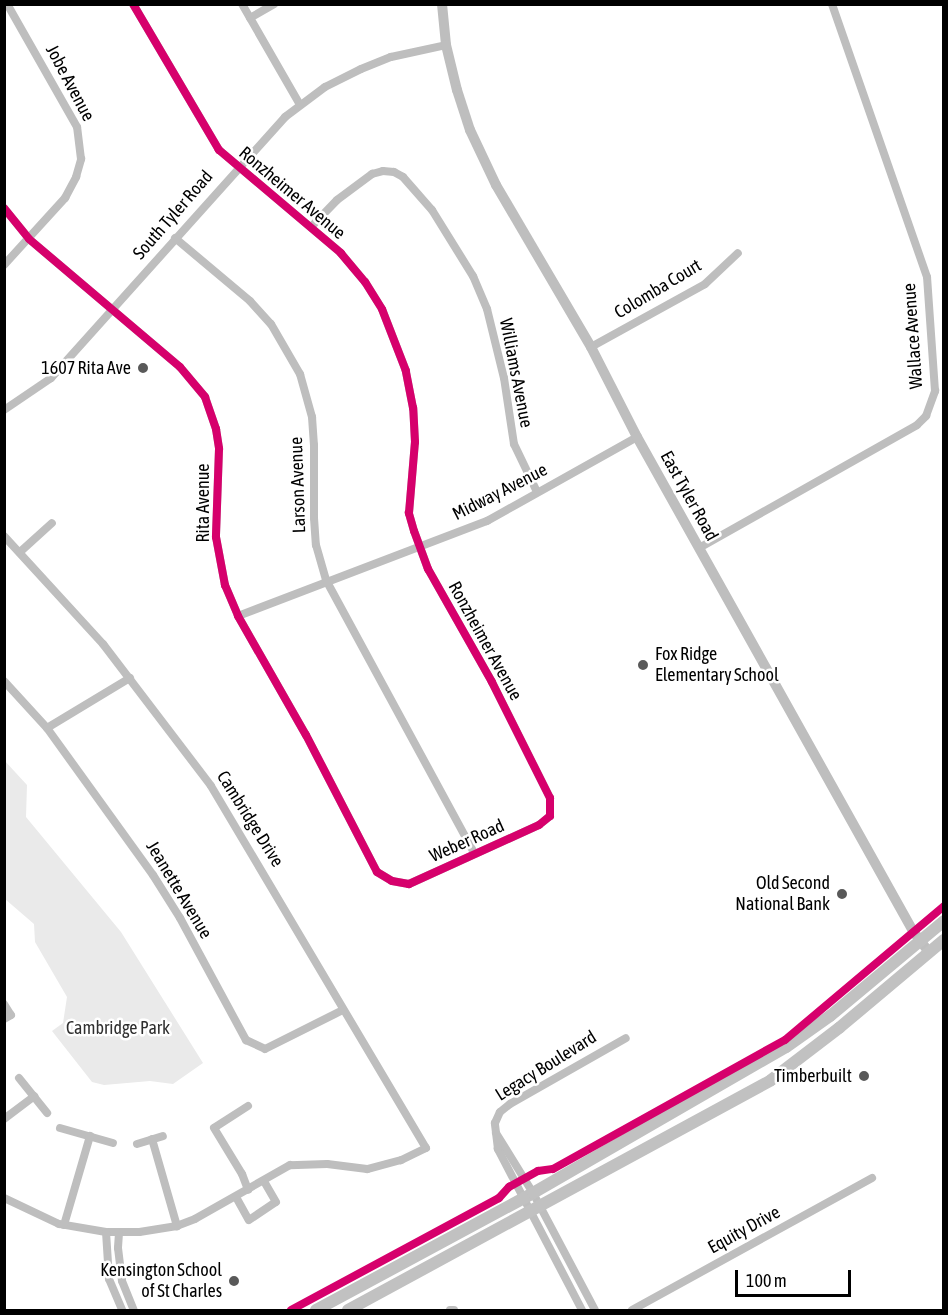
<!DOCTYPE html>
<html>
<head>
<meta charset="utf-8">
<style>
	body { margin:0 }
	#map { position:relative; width:948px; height:1315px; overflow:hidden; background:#fff; font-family:"Asap Condensed",sans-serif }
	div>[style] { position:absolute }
	.green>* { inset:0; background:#eaeaea }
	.minor>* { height:8px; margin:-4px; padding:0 4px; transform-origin:4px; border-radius:4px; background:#bebebe }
	.tertiary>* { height:10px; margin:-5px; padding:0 5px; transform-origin:5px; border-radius:5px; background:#bebebe }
	.secondary>* { height:12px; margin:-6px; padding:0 6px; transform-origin:6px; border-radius:6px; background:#c1c1c1 }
	.cycleway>* { height:8px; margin:-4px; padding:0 4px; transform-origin:4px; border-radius:4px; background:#d6006c }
	.dots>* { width:16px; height:16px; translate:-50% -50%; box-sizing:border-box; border:3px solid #fff; border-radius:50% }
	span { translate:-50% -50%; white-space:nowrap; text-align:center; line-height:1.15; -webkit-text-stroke:5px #fff; paint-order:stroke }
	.street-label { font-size:18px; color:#000 }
	.poi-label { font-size:18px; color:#000 }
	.right { translate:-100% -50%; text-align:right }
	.left { translate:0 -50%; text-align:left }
	.park-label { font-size:18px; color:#2f2f2f }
	.frame { position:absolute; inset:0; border:6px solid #000; pointer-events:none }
	.scale { position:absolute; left:735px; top:1270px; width:116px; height:27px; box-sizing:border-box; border:3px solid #000; border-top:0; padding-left:8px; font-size:18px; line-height:21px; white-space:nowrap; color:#000; -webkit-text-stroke:4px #fff; paint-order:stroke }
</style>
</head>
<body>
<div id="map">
	<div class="green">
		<i style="clip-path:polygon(4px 760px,27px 785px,26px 817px,121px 932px,203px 1063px,173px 1084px,150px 1081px,104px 1085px,92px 1082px,52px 1031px,63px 1023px,67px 997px,35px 942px,34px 924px,5px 899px)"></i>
	</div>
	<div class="minor">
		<i style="left:242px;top:4px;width:116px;rotate:60.1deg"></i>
		<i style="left:250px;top:18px;width:28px;rotate:-30deg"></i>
		<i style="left:4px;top:208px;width:40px;rotate:51deg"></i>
		<i style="left:29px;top:239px;width:198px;rotate:40.3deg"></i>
		<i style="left:180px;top:367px;width:39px;rotate:50deg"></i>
		<i style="left:205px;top:397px;width:34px;rotate:71deg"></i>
		<i style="left:216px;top:429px;width:20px;rotate:81deg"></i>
		<i style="left:219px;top:449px;width:88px;rotate:92deg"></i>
		<i style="left:216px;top:537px;width:49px;rotate:79.4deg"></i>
		<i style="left:225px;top:585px;width:34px;rotate:67deg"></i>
		<i style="left:238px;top:616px;width:137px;rotate:60.3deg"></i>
		<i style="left:306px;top:735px;width:154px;rotate:62.6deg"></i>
		<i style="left:377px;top:872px;width:17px;rotate:31deg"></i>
		<i style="left:392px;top:881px;width:17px;rotate:10deg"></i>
		<i style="left:409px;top:884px;width:143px;rotate:-24.4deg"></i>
		<i style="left:539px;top:825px;width:14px;rotate:-39deg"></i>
		<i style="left:550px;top:816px;width:18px;rotate:-90deg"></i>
		<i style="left:550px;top:798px;width:130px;rotate:-116.6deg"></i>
		<i style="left:492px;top:682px;width:130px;rotate:-119.5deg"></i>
		<i style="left:428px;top:569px;width:40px;rotate:-110.2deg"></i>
		<i style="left:414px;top:531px;width:19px;rotate:-106deg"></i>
		<i style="left:409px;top:513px;width:71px;rotate:-85.2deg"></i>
		<i style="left:415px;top:442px;width:34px;rotate:-93deg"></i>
		<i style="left:413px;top:408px;width:38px;rotate:-101deg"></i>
		<i style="left:406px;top:371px;width:66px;rotate:-111.2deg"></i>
		<i style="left:382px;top:309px;width:32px;rotate:-122deg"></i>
		<i style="left:365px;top:282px;width:38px;rotate:-130deg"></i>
		<i style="left:341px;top:253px;width:160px;rotate:-139.8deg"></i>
		<i style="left:219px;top:150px;width:169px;rotate:-120.5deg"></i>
		<i style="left:311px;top:227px;width:37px;rotate:-46deg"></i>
		<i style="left:337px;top:200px;width:44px;rotate:-36.6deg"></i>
		<i style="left:372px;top:174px;width:11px;rotate:-15deg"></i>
		<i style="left:383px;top:171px;width:11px;rotate:5deg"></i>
		<i style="left:394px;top:172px;width:10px;rotate:29deg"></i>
		<i style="left:403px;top:177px;width:44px;rotate:48.7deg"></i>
		<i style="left:432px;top:210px;width:78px;rotate:58.2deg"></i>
		<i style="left:473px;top:276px;width:36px;rotate:67deg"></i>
		<i style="left:487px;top:309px;width:71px;rotate:76.2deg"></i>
		<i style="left:504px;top:378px;width:67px;rotate:81.4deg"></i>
		<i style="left:514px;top:444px;width:53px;rotate:64.4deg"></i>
		<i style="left:175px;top:238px;width:98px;rotate:40deg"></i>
		<i style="left:250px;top:301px;width:31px;rotate:48deg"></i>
		<i style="left:271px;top:324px;width:58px;rotate:59.9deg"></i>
		<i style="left:300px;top:374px;width:45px;rotate:74.4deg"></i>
		<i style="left:312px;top:417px;width:28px;rotate:86deg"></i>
		<i style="left:314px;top:445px;width:73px;rotate:90deg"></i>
		<i style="left:314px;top:518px;width:27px;rotate:86deg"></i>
		<i style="left:316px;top:545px;width:36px;rotate:74deg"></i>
		<i style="left:326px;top:580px;width:311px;rotate:61.5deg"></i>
		<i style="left:4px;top:265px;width:91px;rotate:-47.7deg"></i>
		<i style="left:65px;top:198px;width:24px;rotate:-62deg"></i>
		<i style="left:76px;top:177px;width:19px;rotate:-74deg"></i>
		<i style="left:81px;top:159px;width:32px;rotate:-97deg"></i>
		<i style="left:77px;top:127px;width:142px;rotate:-119.6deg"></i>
		<i style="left:591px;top:347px;width:130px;rotate:-28.9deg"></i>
		<i style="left:705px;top:284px;width:45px;rotate:-43.2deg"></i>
		<i style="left:4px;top:410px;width:57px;rotate:-34.2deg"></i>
		<i style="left:51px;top:378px;width:351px;rotate:-48.1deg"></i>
		<i style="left:285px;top:117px;width:50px;rotate:-36.9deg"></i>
		<i style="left:325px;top:87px;width:40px;rotate:-26.6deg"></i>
		<i style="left:361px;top:69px;width:32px;rotate:-22deg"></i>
		<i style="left:391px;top:57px;width:56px;rotate:-12.3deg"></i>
		<i style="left:4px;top:536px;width:147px;rotate:47.5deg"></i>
		<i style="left:103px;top:644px;width:178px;rotate:52.7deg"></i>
		<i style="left:211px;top:786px;width:421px;rotate:59.3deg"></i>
		<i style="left:426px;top:1148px;width:28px;rotate:154deg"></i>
		<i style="left:401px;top:1160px;width:35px;rotate:165deg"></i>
		<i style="left:367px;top:1169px;width:40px;rotate:-172.9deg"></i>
		<i style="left:327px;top:1164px;width:37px;rotate:178deg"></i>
		<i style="left:290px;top:1165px;width:109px;rotate:150.4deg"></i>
		<i style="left:195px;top:1219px;width:19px;rotate:159deg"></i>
		<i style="left:177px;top:1226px;width:38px;rotate:171deg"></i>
		<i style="left:139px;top:1232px;width:33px;rotate:180deg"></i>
		<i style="left:106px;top:1232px;width:48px;rotate:-170.3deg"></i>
		<i style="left:59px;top:1224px;width:61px;rotate:-154.7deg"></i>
		<i style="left:699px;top:548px;width:250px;rotate:-29.4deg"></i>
		<i style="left:917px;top:425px;width:13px;rotate:-45deg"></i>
		<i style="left:926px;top:416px;width:27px;rotate:-70deg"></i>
		<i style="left:935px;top:391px;width:114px;rotate:-94deg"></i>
		<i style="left:927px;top:277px;width:289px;rotate:-109.2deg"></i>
		<i style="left:20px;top:552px;width:43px;rotate:-42.2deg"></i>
		<i style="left:238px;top:616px;width:267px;rotate:-20.9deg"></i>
		<i style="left:487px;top:521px;width:172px;rotate:-29.2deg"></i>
		<i style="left:4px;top:681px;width:64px;rotate:47.5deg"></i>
		<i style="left:47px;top:728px;width:181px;rotate:54.2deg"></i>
		<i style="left:153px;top:875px;width:51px;rotate:57.9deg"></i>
		<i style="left:180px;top:918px;width:139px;rotate:61.6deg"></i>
		<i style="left:246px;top:1040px;width:21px;rotate:25deg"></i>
		<i style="left:265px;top:1049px;width:87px;rotate:-26.6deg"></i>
		<i style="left:47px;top:728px;width:97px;rotate:-31.1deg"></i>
		<i style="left:4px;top:1004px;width:13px;rotate:58deg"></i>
		<i style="left:11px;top:1015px;width:8px;rotate:150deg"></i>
		<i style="left:19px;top:1078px;width:45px;rotate:51.3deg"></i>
		<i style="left:248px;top:1106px;width:40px;rotate:147.1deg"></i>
		<i style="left:214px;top:1128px;width:54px;rotate:58.7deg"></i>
		<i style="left:242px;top:1174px;width:17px;rotate:69deg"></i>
		<i style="left:4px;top:1119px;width:38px;rotate:-37deg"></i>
		<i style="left:60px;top:1128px;width:55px;rotate:15.8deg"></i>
		<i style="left:496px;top:1133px;width:70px;rotate:58.3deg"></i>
		<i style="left:533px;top:1193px;width:132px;rotate:62.1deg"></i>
		<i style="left:152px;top:1139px;width:91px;rotate:74deg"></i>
		<i style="left:137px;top:1144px;width:27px;rotate:-17deg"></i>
		<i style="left:236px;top:1197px;width:26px;rotate:61deg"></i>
		<i style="left:249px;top:1220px;width:32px;rotate:-34deg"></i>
		<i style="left:276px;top:1202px;width:24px;rotate:-120deg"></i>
		<i style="left:64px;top:1225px;width:93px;rotate:-73.7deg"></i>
		<i style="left:106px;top:1232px;width:47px;rotate:86.3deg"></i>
		<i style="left:109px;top:1279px;width:34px;rotate:67deg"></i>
		<i style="left:119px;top:1233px;width:15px;rotate:94deg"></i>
		<i style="left:118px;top:1248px;width:33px;rotate:83deg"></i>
		<i style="left:122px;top:1281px;width:31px;rotate:68deg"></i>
		<i style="left:450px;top:1310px;width:4px"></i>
		<i style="left:582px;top:1310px;width:182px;rotate:-117.6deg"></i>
		<i style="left:498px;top:1149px;width:26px;rotate:-97deg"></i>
		<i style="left:495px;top:1123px;width:12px;rotate:-66deg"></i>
		<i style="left:500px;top:1112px;width:13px;rotate:-39deg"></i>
		<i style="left:510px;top:1104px;width:133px;rotate:-29.6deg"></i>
		<i style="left:632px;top:1310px;width:274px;rotate:-28.8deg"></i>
	</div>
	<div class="tertiary">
		<i style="left:442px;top:4px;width:41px;rotate:84.4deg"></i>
		<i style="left:446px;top:45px;width:46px;rotate:76.3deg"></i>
		<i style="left:457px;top:90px;width:42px;rotate:72deg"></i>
		<i style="left:470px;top:130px;width:61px;rotate:64.7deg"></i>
		<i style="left:496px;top:185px;width:188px;rotate:59.6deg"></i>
		<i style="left:591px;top:347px;width:101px;rotate:62.9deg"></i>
		<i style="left:637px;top:437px;width:566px;rotate:60.81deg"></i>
		<i style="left:913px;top:931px;width:26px;rotate:53deg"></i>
	</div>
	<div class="secondary">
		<i style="left:316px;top:1310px;width:247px;rotate:-28.3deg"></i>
		<i style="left:533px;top:1193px;width:292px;rotate:-30deg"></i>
		<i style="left:786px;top:1047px;width:54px;rotate:-35.2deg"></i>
		<i style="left:830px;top:1016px;width:148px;rotate:-39.8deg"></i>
		<i style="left:348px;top:1310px;width:481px;rotate:-28.5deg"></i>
		<i style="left:771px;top:1080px;width:86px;rotate:-37.4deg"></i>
		<i style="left:839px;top:1028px;width:137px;rotate:-40deg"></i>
	</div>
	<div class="cycleway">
		<i style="left:4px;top:208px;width:40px;rotate:51deg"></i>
		<i style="left:29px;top:239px;width:198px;rotate:40.3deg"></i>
		<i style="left:180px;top:367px;width:39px;rotate:50deg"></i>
		<i style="left:205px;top:397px;width:34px;rotate:71deg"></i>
		<i style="left:216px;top:429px;width:20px;rotate:81deg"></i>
		<i style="left:219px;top:449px;width:88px;rotate:92deg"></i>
		<i style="left:216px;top:537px;width:49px;rotate:79.4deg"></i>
		<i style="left:225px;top:585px;width:34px;rotate:67deg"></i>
		<i style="left:238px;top:616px;width:137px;rotate:60.3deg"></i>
		<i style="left:306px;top:735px;width:154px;rotate:62.6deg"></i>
		<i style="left:377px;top:872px;width:17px;rotate:31deg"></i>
		<i style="left:392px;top:881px;width:17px;rotate:10deg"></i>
		<i style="left:409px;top:884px;width:143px;rotate:-24.4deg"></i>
		<i style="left:539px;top:825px;width:14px;rotate:-39deg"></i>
		<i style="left:550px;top:816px;width:18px;rotate:-90deg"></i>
		<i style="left:550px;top:798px;width:130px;rotate:-116.6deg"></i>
		<i style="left:492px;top:682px;width:130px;rotate:-119.5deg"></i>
		<i style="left:428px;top:569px;width:40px;rotate:-110.2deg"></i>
		<i style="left:414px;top:531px;width:19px;rotate:-106deg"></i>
		<i style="left:409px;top:513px;width:71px;rotate:-85.2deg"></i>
		<i style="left:415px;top:442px;width:34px;rotate:-93deg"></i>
		<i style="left:413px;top:408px;width:38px;rotate:-101deg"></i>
		<i style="left:406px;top:371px;width:66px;rotate:-111.2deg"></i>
		<i style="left:382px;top:309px;width:32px;rotate:-122deg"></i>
		<i style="left:365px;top:282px;width:38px;rotate:-130deg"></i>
		<i style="left:341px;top:253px;width:160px;rotate:-139.8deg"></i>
		<i style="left:219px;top:150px;width:169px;rotate:-120.5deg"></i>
		<i style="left:291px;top:1310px;width:236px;rotate:-28.3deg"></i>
		<i style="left:499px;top:1198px;width:15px;rotate:-48deg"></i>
		<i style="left:509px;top:1187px;width:33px;rotate:-29deg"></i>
		<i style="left:538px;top:1171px;width:15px;rotate:-8deg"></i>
		<i style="left:553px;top:1169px;width:265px;rotate:-29.1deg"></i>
		<i style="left:785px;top:1040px;width:208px;rotate:-40.1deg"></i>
	</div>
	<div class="dots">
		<i style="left:143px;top:368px;background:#595959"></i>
		<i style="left:643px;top:665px;background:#595959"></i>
		<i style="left:842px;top:894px;background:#595959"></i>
		<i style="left:864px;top:1076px;background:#595959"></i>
		<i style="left:234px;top:1281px;background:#595959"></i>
	</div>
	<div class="street-label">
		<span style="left:70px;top:83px;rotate:62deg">Jobe Avenue</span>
		<span style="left:292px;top:193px;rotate:40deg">Ronzheimer Avenue</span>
		<span style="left:173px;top:215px;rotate:-49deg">South Tyler Road</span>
		<span style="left:658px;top:289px;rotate:-31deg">Colomba Court</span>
		<span style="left:913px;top:336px;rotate:-94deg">Wallace Avenue</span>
		<span style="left:516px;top:373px;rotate:79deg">Williams Avenue</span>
		<span style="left:298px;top:485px;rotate:-92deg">Larson Avenue</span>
		<span style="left:500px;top:492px;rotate:-27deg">Midway Avenue</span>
		<span style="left:689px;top:496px;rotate:61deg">East Tyler Road</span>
		<span style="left:203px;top:503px;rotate:-90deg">Rita Avenue</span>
		<span style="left:485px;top:641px;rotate:61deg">Ronzheimer Avenue</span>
		<span style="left:250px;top:819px;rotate:58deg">Cambridge Drive</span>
		<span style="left:467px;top:841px;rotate:-24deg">Weber Road</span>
		<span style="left:179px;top:890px;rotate:59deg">Jeanette Avenue</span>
		<span style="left:546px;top:1066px;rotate:-32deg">Legacy Boulevard</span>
		<span style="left:744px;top:1230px;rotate:-29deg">Equity Drive</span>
	</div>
	<div class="poi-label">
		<span class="right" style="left:131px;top:368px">1607 Rita Ave</span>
		<span class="left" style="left:655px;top:665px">Fox Ridge<br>Elementary School</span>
		<span class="right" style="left:830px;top:894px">Old Second<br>National Bank</span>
		<span class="right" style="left:852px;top:1076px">Timberbuilt</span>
		<span class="right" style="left:222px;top:1281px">Kensington School<br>of St Charles</span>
	</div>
	<div class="park-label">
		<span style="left:118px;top:1028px">Cambridge Park</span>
	</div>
	<div class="frame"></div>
	<div class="scale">100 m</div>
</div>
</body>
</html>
